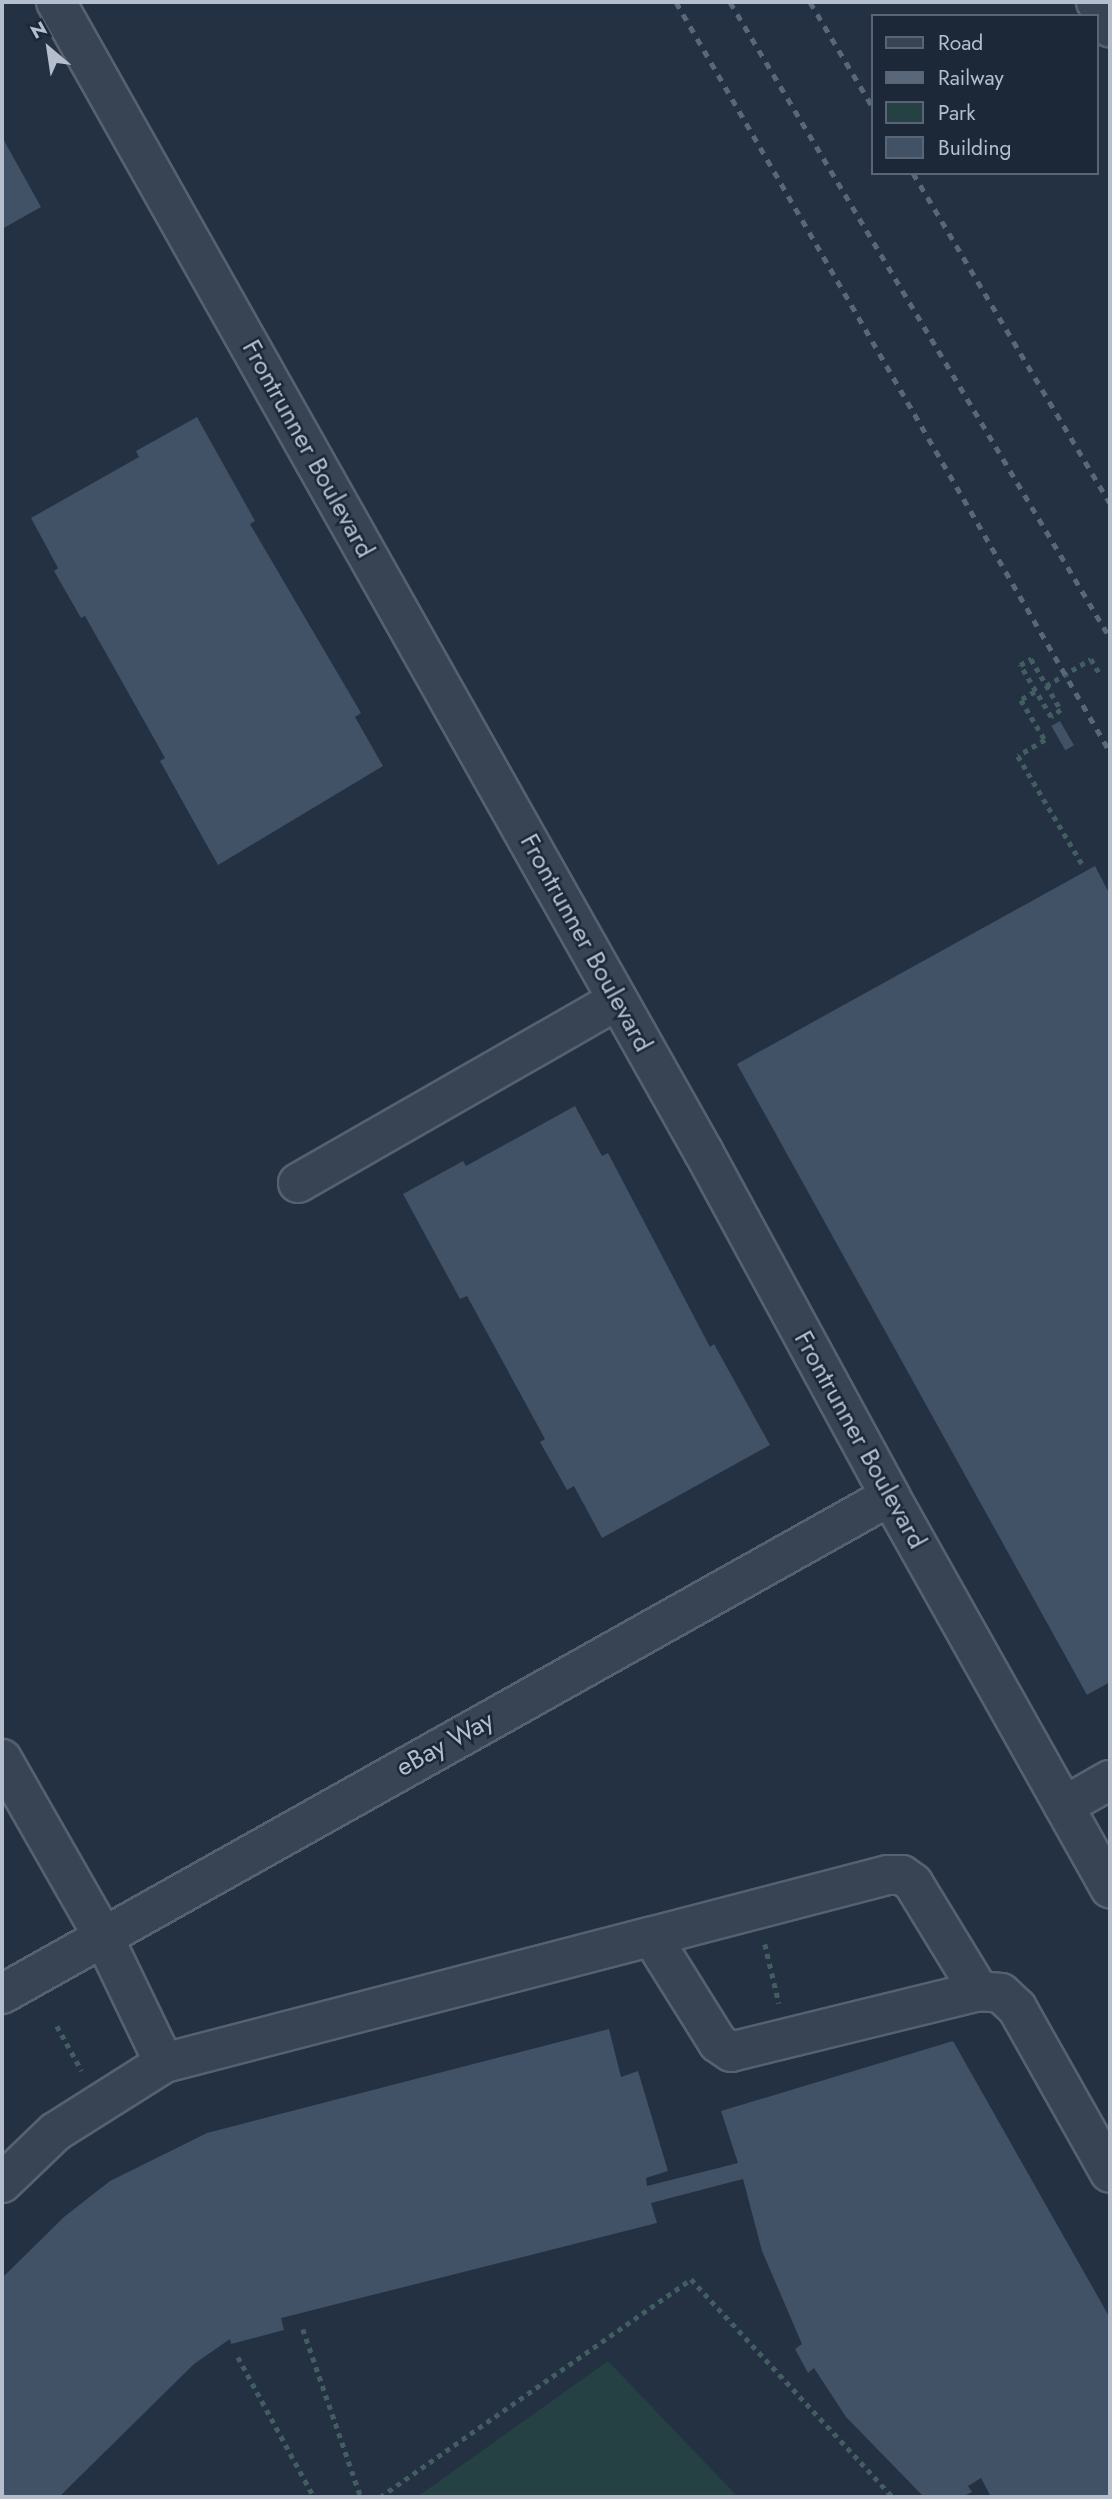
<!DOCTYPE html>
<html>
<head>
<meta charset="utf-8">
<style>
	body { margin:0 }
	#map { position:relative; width:1112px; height:2499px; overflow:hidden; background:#233143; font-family:Jost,sans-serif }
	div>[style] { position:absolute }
	.green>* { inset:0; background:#254144 }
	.building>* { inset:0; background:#415166; transform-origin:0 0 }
	.path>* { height:4.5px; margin-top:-2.25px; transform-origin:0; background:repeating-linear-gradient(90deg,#435e61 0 5px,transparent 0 10px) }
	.roads { filter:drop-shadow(2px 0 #566170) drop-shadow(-2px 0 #566170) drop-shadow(0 2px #566170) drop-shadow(0 -2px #566170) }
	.minor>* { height:38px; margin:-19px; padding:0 19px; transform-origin:19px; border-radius:19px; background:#384353 }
	.rail>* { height:5px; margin-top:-2.5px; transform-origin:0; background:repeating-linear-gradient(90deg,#59677a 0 7px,transparent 0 14px) }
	span { translate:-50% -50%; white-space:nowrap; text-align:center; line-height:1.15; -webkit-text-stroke:5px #1c2838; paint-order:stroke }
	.street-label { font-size:26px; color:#b5becd }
	.frame { position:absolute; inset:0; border:4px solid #b5becd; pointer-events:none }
	.legend { position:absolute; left:871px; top:14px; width:228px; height:161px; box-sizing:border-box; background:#1c2838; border:2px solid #596474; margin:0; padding:9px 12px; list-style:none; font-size:21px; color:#b5becd }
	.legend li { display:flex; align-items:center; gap:14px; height:35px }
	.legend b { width:35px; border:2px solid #596474 }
	.north { position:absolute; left:14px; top:14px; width:70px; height:70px; -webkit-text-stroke:5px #1c2838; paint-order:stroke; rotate:331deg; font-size:19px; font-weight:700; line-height:28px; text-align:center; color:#b5becd }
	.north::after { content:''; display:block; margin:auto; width:24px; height:32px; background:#b5becd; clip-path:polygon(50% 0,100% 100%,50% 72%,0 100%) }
</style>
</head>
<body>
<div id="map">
	<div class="green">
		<i style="clip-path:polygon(608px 2361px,738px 2497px,417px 2497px)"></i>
	</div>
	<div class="building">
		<i style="clip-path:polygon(2px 137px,41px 207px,2px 229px)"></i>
		<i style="clip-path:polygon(197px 417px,255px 521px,250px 524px,361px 713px,355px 717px,383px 766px,218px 865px,160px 761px,165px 758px,85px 616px,81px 618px,54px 571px,58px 568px,31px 518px,139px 457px,136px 451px)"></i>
		<i style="left:1060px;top:721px;width:28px;height:10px;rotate:60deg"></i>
		<i style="clip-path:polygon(1095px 866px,1110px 895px,1110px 1682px,1087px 1695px,737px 1064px)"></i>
		<i style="clip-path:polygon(575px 1106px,602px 1156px,608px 1153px,710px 1347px,714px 1344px,770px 1445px,602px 1538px,574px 1486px,567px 1490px,540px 1442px,545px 1439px,467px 1296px,460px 1299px,403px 1194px,463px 1161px,466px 1166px)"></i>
		<i style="clip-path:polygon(609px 2029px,621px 2077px,638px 2071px,668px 2171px,646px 2178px,647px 2186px,738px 2163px,721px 2111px,953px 2041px,1110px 2318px,1110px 2497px,991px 2497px,981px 2478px,968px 2486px,972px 2492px,962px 2497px,924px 2497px,846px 2417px,814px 2368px,808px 2373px,795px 2349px,802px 2344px,762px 2251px,743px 2179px,651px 2203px,657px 2223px,309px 2311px,281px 2318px,284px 2330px,231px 2344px,230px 2339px,194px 2364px,59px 2497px,2px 2497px,2px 2278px,64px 2217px,110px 2181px,207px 2133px)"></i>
	</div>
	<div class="path">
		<i style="left:1031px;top:659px;width:59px;rotate:59.5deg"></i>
		<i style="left:1061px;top:710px;width:12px;rotate:145deg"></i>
		<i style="left:1051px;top:717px;width:61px;rotate:-120.8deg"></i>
		<i style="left:1020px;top:665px;width:13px;rotate:-29deg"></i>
		<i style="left:1046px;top:686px;width:52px;rotate:-31deg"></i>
		<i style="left:1091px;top:659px;width:17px;rotate:59deg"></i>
		<i style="left:1035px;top:692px;width:16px;rotate:150deg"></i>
		<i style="left:1021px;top:700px;width:47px;rotate:59deg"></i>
		<i style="left:1045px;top:740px;width:31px;rotate:149deg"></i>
		<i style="left:1018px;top:756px;width:126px;rotate:59.3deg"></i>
		<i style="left:765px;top:1944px;width:61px;rotate:76.7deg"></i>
		<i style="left:57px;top:2026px;width:51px;rotate:60.9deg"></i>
		<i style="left:303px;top:2329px;width:178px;rotate:71deg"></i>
		<i style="left:238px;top:2357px;width:159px;rotate:61.5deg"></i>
		<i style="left:380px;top:2497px;width:380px;rotate:-35deg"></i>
		<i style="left:691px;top:2279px;width:297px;rotate:47.2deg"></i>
	</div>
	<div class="roads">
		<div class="minor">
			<i style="left:56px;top:2px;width:1321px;rotate:60.62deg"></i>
			<i style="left:704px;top:1153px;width:390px;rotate:61.5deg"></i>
			<i style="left:890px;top:1496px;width:450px;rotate:60.7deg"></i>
			<i style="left:1096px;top:2px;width:29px;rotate:61deg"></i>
			<i style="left:298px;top:1183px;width:368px;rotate:-29.8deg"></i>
			<i style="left:2px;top:1759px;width:204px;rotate:60.3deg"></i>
			<i style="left:103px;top:1936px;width:141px;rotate:64.3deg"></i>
			<i style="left:1064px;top:1806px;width:53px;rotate:-29.5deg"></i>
			<i style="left:979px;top:1991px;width:22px;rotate:5deg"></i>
			<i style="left:1001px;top:1993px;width:22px;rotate:43deg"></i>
			<i style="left:1017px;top:2008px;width:189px;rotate:60.6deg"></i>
			<i style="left:2px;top:1994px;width:1018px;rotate:-29.28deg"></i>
			<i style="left:2px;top:2183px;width:74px;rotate:-43.9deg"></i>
			<i style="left:55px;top:2132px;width:129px;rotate:-32.3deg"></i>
			<i style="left:164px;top:2063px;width:748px;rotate:-14.56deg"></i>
			<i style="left:888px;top:1875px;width:14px"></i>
			<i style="left:902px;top:1875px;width:14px;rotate:36deg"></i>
			<i style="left:913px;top:1883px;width:127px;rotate:58.6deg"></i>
			<i style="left:979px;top:1991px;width:255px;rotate:166.2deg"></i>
			<i style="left:731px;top:2052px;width:16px;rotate:-145deg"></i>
			<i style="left:718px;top:2043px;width:123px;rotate:-122deg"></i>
		</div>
	</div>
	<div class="rail">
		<i style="left:676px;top:2px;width:867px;rotate:59.94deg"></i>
		<i style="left:730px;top:2px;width:741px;rotate:59.14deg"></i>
		<i style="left:810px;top:2px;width:121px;rotate:59.2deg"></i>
		<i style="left:913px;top:173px;width:384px;rotate:59.2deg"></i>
	</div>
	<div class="street-label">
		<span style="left:308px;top:449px;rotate:61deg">Frontrunner Boulevard</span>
		<span style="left:586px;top:943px;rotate:61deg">Frontrunner Boulevard</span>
		<span style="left:860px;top:1440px;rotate:61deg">Frontrunner Boulevard</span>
		<span style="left:445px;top:1744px;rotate:-29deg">eBay Way</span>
	</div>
	<div class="frame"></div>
	<ul class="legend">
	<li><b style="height:9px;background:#384353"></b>Road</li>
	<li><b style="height:9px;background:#59677a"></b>Railway</li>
	<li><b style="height:19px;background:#254144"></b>Park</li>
	<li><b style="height:19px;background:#415166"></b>Building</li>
	</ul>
	<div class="north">N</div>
</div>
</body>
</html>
